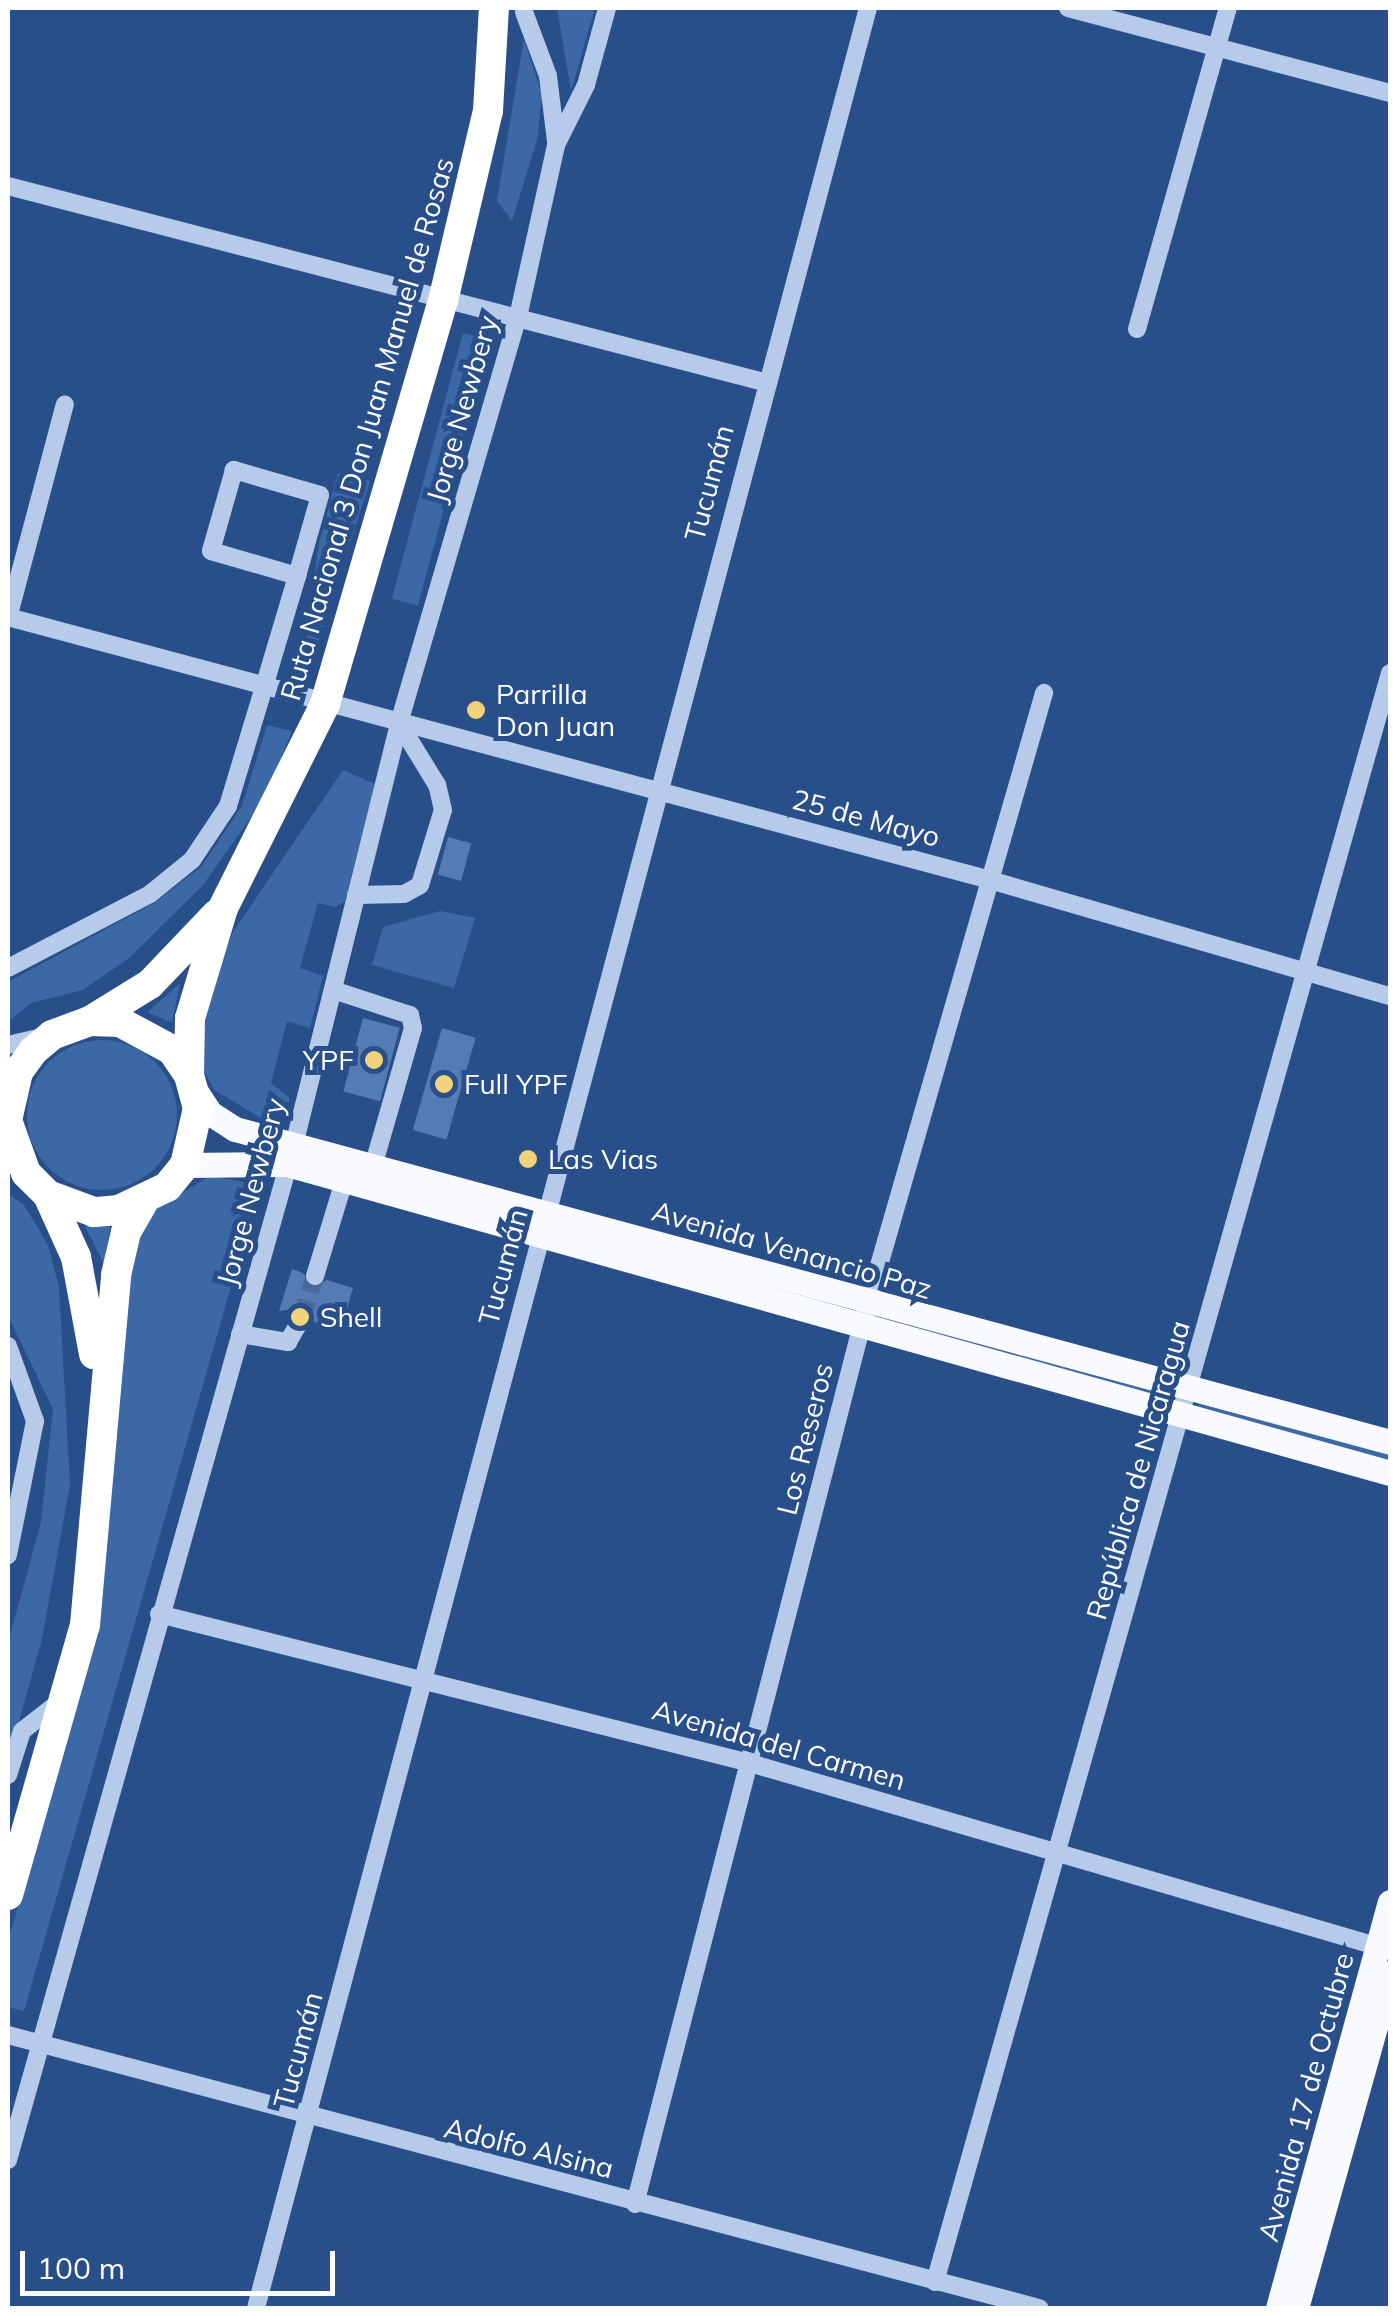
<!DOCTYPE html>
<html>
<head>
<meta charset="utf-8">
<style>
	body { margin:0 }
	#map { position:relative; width:1398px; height:2316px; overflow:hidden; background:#284f89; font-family:Mulish,sans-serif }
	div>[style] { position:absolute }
	.green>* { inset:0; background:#3c69a5; transform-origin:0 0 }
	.round { border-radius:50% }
	.building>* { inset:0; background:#547bb2; transform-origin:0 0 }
	.minor-tunnel>* { height:18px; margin-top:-9px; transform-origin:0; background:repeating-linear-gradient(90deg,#48699b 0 18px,transparent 0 27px) }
	.minor>* { height:18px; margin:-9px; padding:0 9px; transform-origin:9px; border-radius:9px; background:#b5cbe9 }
	.major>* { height:25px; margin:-12.5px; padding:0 12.5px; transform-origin:12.5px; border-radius:12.5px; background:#f8fafe }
	.highway>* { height:30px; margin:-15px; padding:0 15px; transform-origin:15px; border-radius:15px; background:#fff }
	.dots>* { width:28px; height:28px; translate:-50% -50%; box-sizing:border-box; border:5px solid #284f89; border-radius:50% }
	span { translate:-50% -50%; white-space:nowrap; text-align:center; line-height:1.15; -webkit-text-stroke:10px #284f89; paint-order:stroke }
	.street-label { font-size:28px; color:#fff }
	.poi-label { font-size:28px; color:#fff }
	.left { translate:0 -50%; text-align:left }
	.right { translate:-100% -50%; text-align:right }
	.frame { position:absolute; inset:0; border:10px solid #fff; pointer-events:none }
	.scale { position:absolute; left:20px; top:2251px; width:315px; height:45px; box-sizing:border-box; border:5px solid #fff; border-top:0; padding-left:12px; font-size:30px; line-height:35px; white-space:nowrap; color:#fff; -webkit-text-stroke:8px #284f89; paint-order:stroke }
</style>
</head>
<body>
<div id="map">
	<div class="green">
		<i style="clip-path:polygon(557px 8px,595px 8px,571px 91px)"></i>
		<i style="clip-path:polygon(524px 39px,542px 95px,537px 140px,512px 221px,497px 201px)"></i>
		<i style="left:463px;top:333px;width:27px;height:275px;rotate:15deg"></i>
		<i style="clip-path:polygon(338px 473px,370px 481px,311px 665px,306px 643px,319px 543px)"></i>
		<i style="clip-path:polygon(267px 725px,292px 731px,264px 799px,203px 885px,129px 958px,83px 990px,31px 1003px,8px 1022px,8px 982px,154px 903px,201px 867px,242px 806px)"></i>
		<i style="clip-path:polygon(343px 770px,375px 784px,345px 901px,335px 907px,318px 903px,300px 968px,323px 976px,310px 1028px,287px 1021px,271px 1083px,290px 1098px,286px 1113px,261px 1118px,214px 1090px,202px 1067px,207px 995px,233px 932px)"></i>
		<i style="clip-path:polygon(440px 911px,475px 918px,454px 988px,372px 965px,383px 927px)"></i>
		<i style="clip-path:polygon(180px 983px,172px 1023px,148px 1012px)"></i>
		<i class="round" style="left:27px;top:1040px;width:150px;height:150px"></i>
		<i style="clip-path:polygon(210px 1176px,260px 1185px,24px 2011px,8px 2007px,8px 1941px,90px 1655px,123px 1315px,140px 1228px,160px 1206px)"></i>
		<i style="clip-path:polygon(8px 1194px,24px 1205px,48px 1245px,59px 1287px,70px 1485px,42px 1639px,8px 1761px,8px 1643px,41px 1522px,53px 1409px,8px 1316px)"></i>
		<i style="clip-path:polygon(111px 1224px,104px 1264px,85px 1226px)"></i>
		<i style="left:903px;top:1319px;width:270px;height:11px;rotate:15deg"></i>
		<i style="left:1200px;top:1401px;width:197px;height:11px;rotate:15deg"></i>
	</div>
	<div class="building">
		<i style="left:448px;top:837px;width:24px;height:39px;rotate:15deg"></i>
		<i style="left:363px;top:1018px;width:38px;height:76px;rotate:15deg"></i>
		<i style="left:442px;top:1028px;width:35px;height:106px;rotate:16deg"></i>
		<i style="clip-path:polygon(292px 1269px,303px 1273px,312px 1288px,327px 1280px,353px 1288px,341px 1330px,314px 1322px,307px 1307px,279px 1311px)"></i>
	</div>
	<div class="minor-tunnel">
		<i style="left:302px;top:1318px;width:44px;rotate:-72.8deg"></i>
	</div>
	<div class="minor">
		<i style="left:1068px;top:8px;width:333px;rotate:14.8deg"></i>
		<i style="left:524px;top:12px;width:68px;rotate:69.4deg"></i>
		<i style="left:548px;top:76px;width:65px;rotate:83deg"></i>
		<i style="left:8px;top:186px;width:781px;rotate:14.53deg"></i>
		<i style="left:1137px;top:329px;width:334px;rotate:-74.2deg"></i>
		<i style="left:8px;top:617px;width:1017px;rotate:14.99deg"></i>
		<i style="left:990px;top:880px;width:416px;rotate:16.2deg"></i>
		<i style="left:8px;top:618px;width:221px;rotate:-75.1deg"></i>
		<i style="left:356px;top:895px;width:48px;rotate:-1.2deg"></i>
		<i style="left:404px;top:894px;width:18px;rotate:-29deg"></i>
		<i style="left:420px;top:885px;width:78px;rotate:-73deg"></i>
		<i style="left:443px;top:810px;width:26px;rotate:-103deg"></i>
		<i style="left:437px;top:785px;width:73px;rotate:-121.5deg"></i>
		<i style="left:8px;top:968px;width:160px;rotate:-27.5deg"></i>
		<i style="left:150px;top:894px;width:54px;rotate:-39deg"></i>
		<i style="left:192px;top:860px;width:65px;rotate:-56.3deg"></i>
		<i style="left:228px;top:806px;width:124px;rotate:-73.2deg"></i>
		<i style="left:264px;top:687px;width:116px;rotate:-73.4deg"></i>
		<i style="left:297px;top:576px;width:84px;rotate:-74.1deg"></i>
		<i style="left:320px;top:495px;width:90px;rotate:-163.8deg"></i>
		<i style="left:234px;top:470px;width:84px;rotate:105.9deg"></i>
		<i style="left:211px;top:551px;width:90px;rotate:16.2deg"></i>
		<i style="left:333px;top:990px;width:81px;rotate:18deg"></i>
		<i style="left:410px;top:1015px;width:13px;rotate:77deg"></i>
		<i style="left:413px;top:1028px;width:141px;rotate:106.1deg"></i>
		<i style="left:8px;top:1045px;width:35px;rotate:-13deg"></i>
		<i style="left:315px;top:1276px;width:99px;rotate:-73deg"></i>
		<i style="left:240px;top:1334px;width:49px;rotate:9.5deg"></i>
		<i style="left:288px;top:1342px;width:28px;rotate:-60deg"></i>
		<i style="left:8px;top:1346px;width:80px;rotate:70.2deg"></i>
		<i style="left:35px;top:1421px;width:137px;rotate:101.4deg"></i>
		<i style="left:159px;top:1614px;width:609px;rotate:14.15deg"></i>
		<i style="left:750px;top:1763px;width:667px;rotate:16.29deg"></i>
		<i style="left:8px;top:1775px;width:46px;rotate:-72.3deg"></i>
		<i style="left:22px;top:1731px;width:52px;rotate:-38deg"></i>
		<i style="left:8px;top:2035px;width:1067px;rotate:14.83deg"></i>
		<i style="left:8px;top:2160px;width:1059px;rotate:-74.27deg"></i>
		<i style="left:295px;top:1141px;width:431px;rotate:-76deg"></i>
		<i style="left:399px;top:723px;width:423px;rotate:-73.7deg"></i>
		<i style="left:518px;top:317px;width:176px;rotate:-77.5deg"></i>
		<i style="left:556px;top:145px;width:67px;rotate:-63.4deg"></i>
		<i style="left:586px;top:85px;width:80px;rotate:-74.7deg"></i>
		<i style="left:635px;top:2204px;width:905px;rotate:-75.53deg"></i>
		<i style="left:861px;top:1328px;width:661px;rotate:-73.92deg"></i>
		<i style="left:935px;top:2282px;width:1672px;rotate:-74.21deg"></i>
		<i style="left:256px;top:2308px;width:2380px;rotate:-75.1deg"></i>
	</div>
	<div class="major">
		<i style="left:195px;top:1090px;width:27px;rotate:57deg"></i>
		<i style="left:210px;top:1113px;width:30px;rotate:33deg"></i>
		<i style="left:235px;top:1129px;width:1197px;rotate:15.16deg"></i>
		<i style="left:185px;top:1165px;width:102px;rotate:-0.6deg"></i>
		<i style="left:287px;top:1164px;width:1145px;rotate:15.65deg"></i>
		<i style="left:1278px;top:2308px;width:421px;rotate:-74.6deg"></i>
		<i style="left:1296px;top:2308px;width:348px;rotate:-74.3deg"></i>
	</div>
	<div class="highway">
		<i style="left:90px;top:1021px;width:70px;rotate:-31.7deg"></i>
		<i style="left:150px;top:984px;width:97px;rotate:-46.3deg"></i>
		<i style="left:189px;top:1075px;width:57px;rotate:-89deg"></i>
		<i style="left:190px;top:1018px;width:115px;rotate:-73.3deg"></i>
		<i style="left:223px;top:908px;width:228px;rotate:-63.4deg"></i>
		<i style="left:325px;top:704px;width:420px;rotate:-73.7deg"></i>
		<i style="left:443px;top:301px;width:195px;rotate:-76.7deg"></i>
		<i style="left:488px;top:111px;width:103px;rotate:-86.7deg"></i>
		<i style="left:8px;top:1116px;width:45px;rotate:-77.2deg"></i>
		<i style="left:18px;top:1072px;width:26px;rotate:-54deg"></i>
		<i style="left:33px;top:1051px;width:25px;rotate:-40deg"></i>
		<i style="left:52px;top:1035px;width:40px;rotate:-20.2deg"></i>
		<i style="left:90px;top:1021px;width:30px;rotate:2deg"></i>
		<i style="left:120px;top:1022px;width:59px;rotate:28.3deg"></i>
		<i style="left:172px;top:1050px;width:30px;rotate:56deg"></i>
		<i style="left:189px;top:1075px;width:34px;rotate:75deg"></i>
		<i style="left:198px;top:1108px;width:58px;rotate:102.8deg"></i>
		<i style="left:185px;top:1165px;width:28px;rotate:129deg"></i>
		<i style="left:167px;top:1187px;width:53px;rotate:154.4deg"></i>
		<i style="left:119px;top:1210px;width:25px;rotate:175deg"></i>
		<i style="left:94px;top:1212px;width:49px;rotate:-159.7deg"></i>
		<i style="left:48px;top:1195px;width:31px;rotate:-135deg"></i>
		<i style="left:26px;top:1173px;width:53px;rotate:-109.8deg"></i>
		<i style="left:48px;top:1195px;width:68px;rotate:65.7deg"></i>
		<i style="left:76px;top:1257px;width:99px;rotate:79.5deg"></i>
		<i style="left:8px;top:1895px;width:281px;rotate:-74.1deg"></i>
		<i style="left:85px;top:1625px;width:351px;rotate:-84.9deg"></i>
		<i style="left:116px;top:1275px;width:44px;rotate:-76.9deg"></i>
		<i style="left:126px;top:1232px;width:34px;rotate:-60deg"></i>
	</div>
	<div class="dots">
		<i style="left:476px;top:710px;background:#f1d27b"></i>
		<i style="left:374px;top:1060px;background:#f1d27b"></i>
		<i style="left:444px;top:1084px;background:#f1d27b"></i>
		<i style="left:528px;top:1159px;background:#f1d27b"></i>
		<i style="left:300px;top:1317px;background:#f1d27b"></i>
	</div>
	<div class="street-label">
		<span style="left:462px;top:409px;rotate:-74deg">Jorge Newbery</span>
		<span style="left:367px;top:429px;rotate:-74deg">Ruta Nacional 3 Don Juan Manuel de Rosas</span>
		<span style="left:709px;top:483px;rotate:-75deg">Tucumán</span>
		<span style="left:866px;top:818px;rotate:15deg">25 de Mayo</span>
		<span style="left:251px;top:1192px;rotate:-75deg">Jorge Newbery</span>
		<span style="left:792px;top:1250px;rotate:16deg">Avenida Venancio Paz</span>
		<span style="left:503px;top:1267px;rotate:-75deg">Tucumán</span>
		<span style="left:805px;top:1439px;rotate:-76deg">Los Reseros</span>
		<span style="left:1138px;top:1470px;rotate:-74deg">República de Nicaragua</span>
		<span style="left:779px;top:1745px;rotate:16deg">Avenida del Carmen</span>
		<span style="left:298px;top:2050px;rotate:-75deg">Tucumán</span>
		<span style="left:1306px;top:2097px;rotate:-75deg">Avenida 17 de Octubre</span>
		<span style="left:529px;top:2148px;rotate:14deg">Adolfo Alsina</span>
	</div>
	<div class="poi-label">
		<span class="left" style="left:496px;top:710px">Parrilla<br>Don Juan</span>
		<span class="right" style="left:354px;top:1060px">YPF</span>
		<span class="left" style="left:464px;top:1084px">Full YPF</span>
		<span class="left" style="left:548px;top:1159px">Las Vias</span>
		<span class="left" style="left:320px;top:1317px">Shell</span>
	</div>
	<div class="frame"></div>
	<div class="scale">100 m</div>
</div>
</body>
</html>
